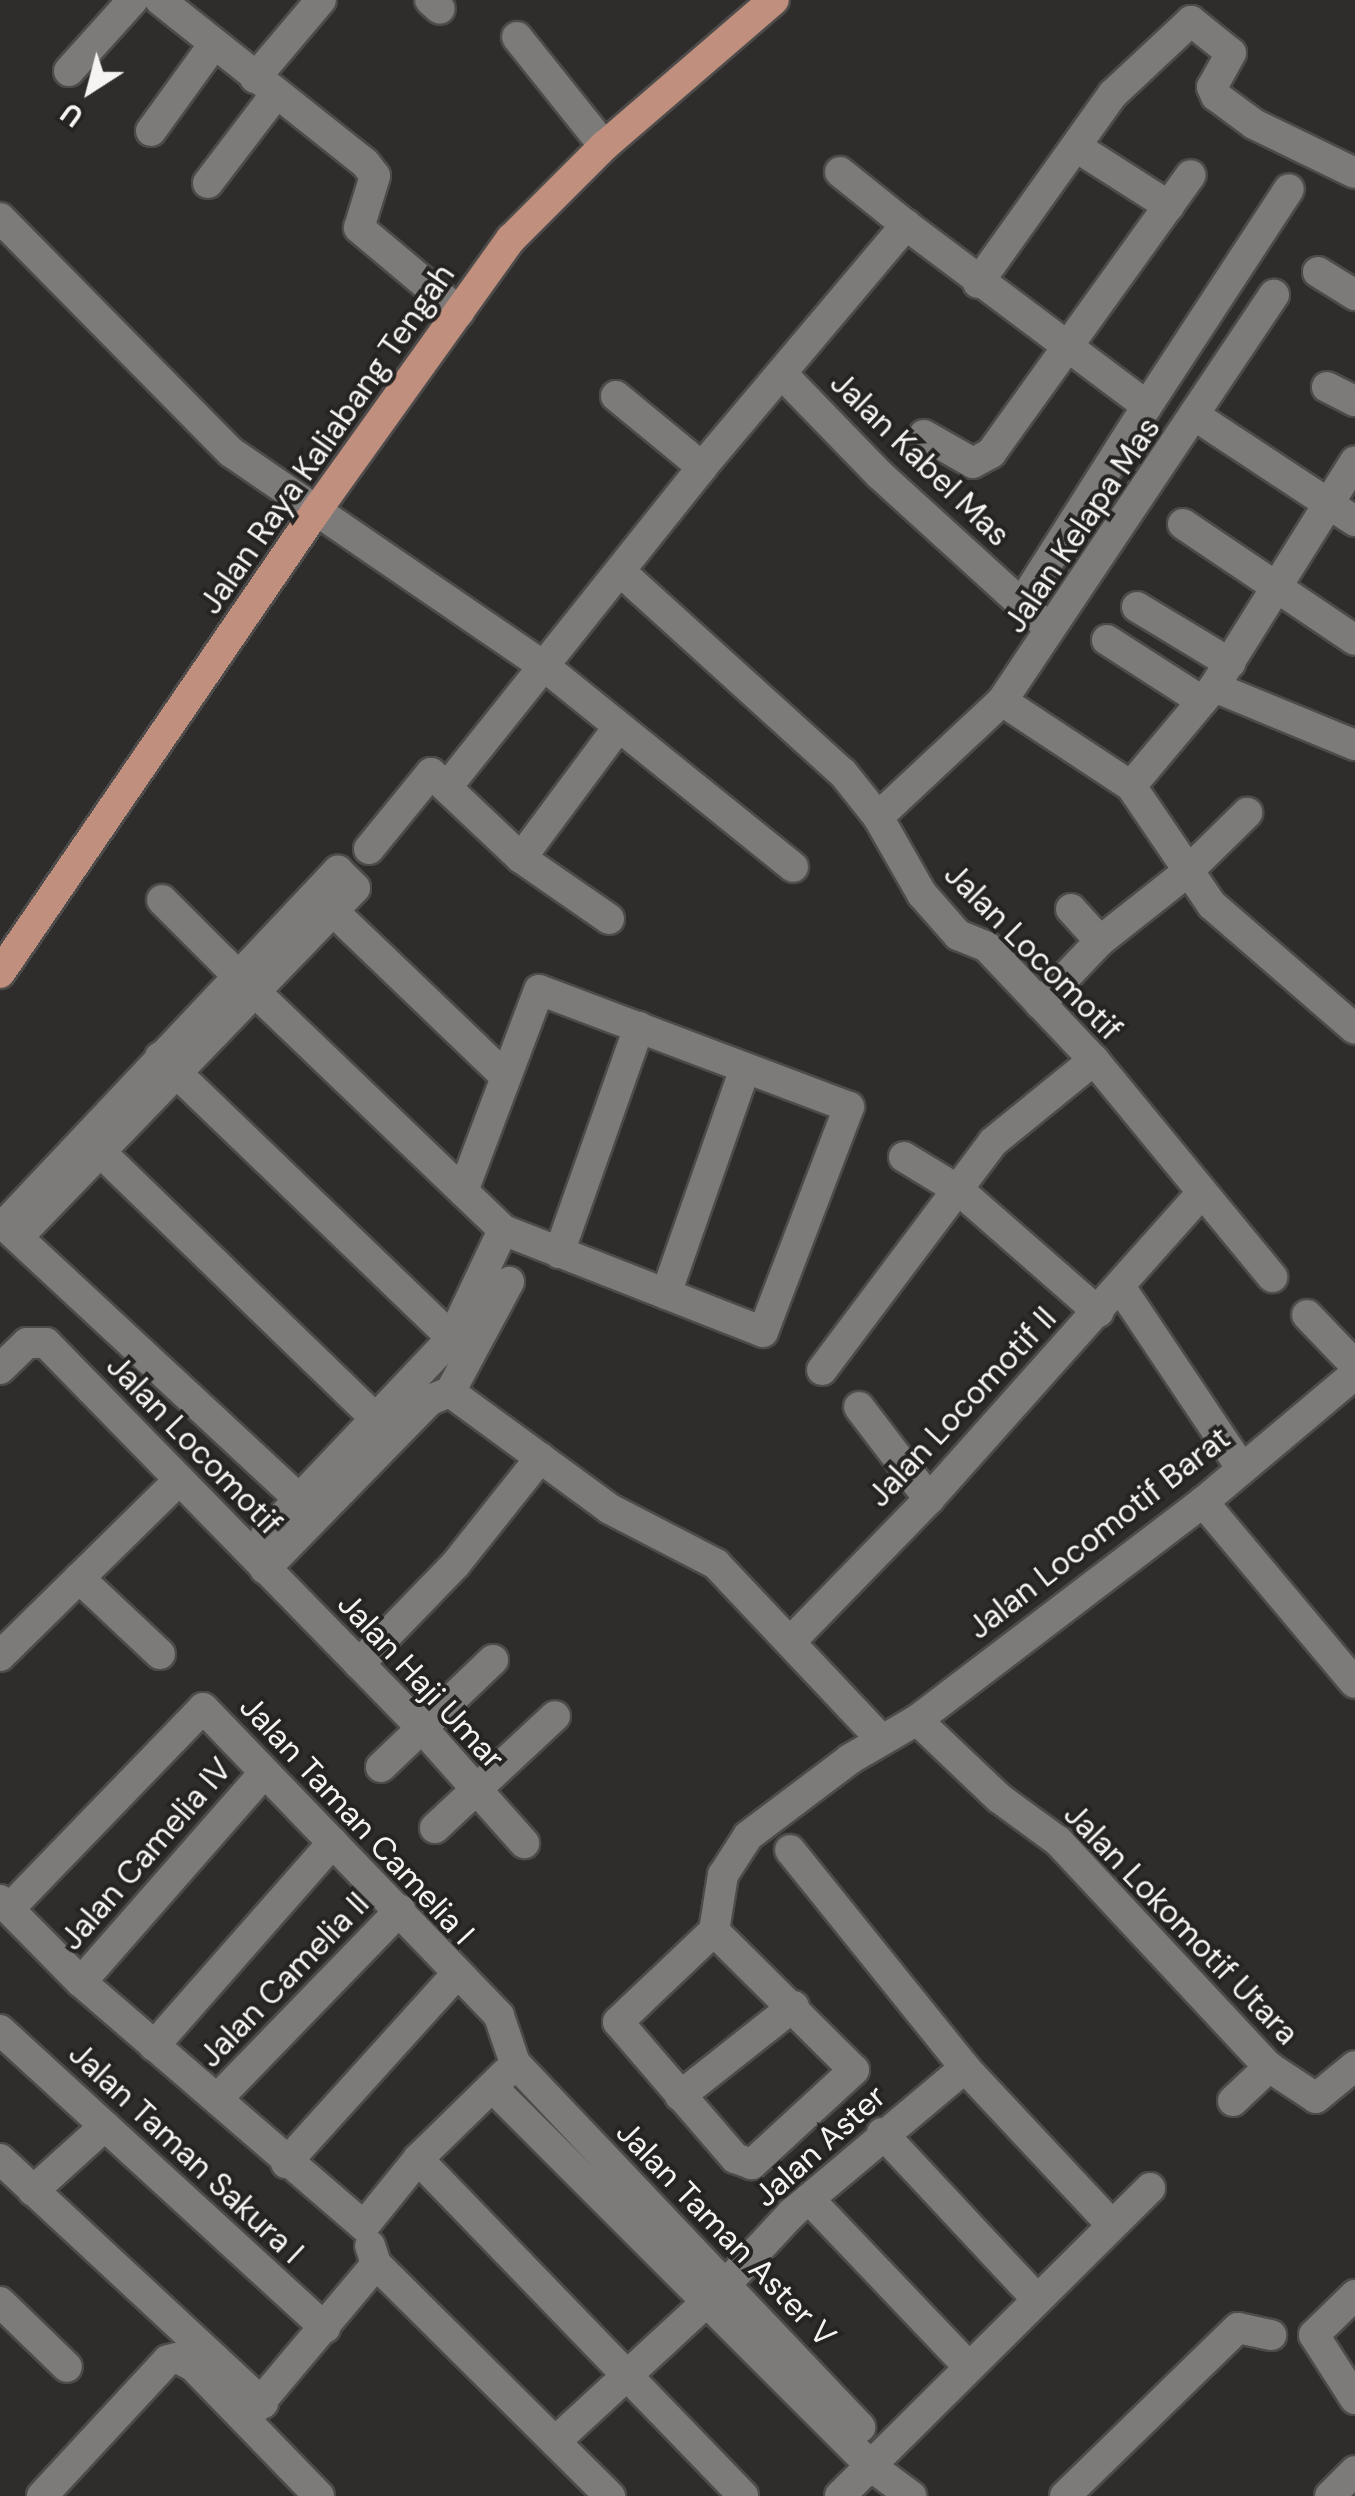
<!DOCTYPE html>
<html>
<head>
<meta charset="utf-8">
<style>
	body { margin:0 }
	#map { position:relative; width:1355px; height:2496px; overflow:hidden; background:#2f2d2b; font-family:"DM Sans",sans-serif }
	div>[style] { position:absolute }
	.roads { filter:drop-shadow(2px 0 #4d4b4a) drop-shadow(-2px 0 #4d4b4a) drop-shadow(0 2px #4d4b4a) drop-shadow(0 -2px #4d4b4a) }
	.minor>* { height:30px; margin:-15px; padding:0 15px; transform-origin:15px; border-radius:15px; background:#7d7b79 }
	.major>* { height:30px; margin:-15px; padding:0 15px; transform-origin:15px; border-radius:15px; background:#c18f7d }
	span { translate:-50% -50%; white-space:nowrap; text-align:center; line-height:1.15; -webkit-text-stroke:8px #252422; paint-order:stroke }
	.street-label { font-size:32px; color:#f6f4f3 }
	.north { position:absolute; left:40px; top:40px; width:100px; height:100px; -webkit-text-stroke:8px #252422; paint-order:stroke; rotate:216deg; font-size:28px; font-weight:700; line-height:40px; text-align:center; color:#f6f4f3 }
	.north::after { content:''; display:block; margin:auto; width:35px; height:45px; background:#f6f4f3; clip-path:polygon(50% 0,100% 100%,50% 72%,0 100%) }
</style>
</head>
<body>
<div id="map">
	<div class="roads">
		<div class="minor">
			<i style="left:160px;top:0;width:262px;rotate:38.5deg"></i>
			<i style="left:365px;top:163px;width:16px;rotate:52deg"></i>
			<i style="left:375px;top:176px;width:54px;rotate:107.1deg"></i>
			<i style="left:359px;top:228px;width:131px;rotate:40deg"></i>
			<i style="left:430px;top:0;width:13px;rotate:42deg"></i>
			<i style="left:517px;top:37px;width:139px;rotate:51.4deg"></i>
			<i style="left:69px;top:71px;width:96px;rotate:-48deg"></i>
			<i style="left:255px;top:78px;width:102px;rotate:-49.8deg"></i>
			<i style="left:151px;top:131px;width:107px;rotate:-54.1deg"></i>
			<i style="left:1078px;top:148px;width:108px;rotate:32.5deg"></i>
			<i style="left:840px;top:172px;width:85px;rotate:38.8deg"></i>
			<i style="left:208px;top:183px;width:111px;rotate:-52.7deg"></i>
			<i style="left:0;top:218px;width:329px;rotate:45.4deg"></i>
			<i style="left:231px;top:452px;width:379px;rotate:34.4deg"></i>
			<i style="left:544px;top:666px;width:320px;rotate:38.9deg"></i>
			<i style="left:1318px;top:272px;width:44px;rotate:31.9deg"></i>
			<i style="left:978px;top:283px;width:232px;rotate:-54.5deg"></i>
			<i style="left:1113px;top:94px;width:107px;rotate:-43.1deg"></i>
			<i style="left:1191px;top:21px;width:51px;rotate:38.7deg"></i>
			<i style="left:1231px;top:53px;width:39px;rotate:119deg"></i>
			<i style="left:1212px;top:87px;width:10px;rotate:66deg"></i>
			<i style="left:1216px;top:96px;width:47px;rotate:36.4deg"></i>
			<i style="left:1254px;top:124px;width:112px;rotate:25.9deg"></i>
			<i style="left:784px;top:376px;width:138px;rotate:45.9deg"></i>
			<i style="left:880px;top:475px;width:211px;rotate:42.3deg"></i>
			<i style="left:1327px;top:387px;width:31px;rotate:27deg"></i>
			<i style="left:616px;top:396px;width:112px;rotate:39.5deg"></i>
			<i style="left:1147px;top:406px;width:259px;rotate:-56.8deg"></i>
			<i style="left:1197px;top:417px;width:189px;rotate:33.4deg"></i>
			<i style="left:924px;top:435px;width:56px;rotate:29.7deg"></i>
			<i style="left:973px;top:463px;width:21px;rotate:-29deg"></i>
			<i style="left:991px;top:453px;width:342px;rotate:-54.3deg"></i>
			<i style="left:1183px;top:524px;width:207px;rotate:34deg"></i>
			<i style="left:621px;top:572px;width:299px;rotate:42.2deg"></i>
			<i style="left:843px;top:773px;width:56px;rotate:51.5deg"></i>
			<i style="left:878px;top:817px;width:89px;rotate:60.3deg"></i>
			<i style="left:922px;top:894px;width:55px;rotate:48.7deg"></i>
			<i style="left:958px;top:935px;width:31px;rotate:22deg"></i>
			<i style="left:987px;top:947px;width:156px;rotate:46.6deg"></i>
			<i style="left:1094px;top:1060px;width:281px;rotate:50.6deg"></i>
			<i style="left:1137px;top:607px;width:109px;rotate:31.1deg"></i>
			<i style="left:1107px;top:640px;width:113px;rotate:32.7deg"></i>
			<i style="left:1214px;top:687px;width:152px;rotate:22.4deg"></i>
			<i style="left:1002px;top:701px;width:154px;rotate:33.4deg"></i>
			<i style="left:1131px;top:786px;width:144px;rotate:55.8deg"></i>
			<i style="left:1212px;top:905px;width:189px;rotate:40.9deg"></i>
			<i style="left:1131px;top:786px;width:129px;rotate:-50deg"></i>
			<i style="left:1214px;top:687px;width:266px;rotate:-58deg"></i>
			<i style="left:447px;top:787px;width:409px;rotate:-51.4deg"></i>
			<i style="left:702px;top:467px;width:317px;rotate:-49.9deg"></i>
			<i style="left:906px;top:225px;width:301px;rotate:36.9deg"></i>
			<i style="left:1147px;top:406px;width:233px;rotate:122.4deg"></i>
			<i style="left:878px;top:817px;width:170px;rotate:-43.1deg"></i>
			<i style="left:1002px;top:701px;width:489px;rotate:-56.2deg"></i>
			<i style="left:369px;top:849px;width:98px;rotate:-50.8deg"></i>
			<i style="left:431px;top:773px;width:124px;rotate:43.4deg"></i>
			<i style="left:521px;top:858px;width:107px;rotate:34.7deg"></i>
			<i style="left:521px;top:858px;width:159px;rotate:-53.4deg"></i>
			<i style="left:162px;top:900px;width:88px;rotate:45deg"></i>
			<i style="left:224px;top:962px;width:387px;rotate:43.8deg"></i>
			<i style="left:503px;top:1230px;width:279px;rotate:21.4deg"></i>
			<i style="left:763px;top:1332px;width:241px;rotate:-69.1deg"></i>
			<i style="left:849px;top:1107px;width:331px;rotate:-159.3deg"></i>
			<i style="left:539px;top:990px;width:215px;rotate:110.7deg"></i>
			<i style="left:1071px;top:909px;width:43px;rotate:47.8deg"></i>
			<i style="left:332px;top:910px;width:241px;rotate:43.8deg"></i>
			<i style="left:1040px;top:1004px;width:87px;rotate:-46.4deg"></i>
			<i style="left:1100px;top:941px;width:110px;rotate:-38.3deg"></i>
			<i style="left:1186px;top:873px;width:86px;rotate:-44.5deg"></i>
			<i style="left:160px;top:1057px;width:405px;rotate:43.9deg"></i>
			<i style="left:87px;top:1139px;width:401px;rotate:44.1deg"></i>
			<i style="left:904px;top:1157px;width:66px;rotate:31.3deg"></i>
			<i style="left:960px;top:1191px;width:184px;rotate:41.2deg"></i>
			<i style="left:2px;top:1223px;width:404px;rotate:42.9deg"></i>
			<i style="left:4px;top:1225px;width:487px;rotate:-46.7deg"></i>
			<i style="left:338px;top:871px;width:24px;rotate:45deg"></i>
			<i style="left:355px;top:888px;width:485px;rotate:134deg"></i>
			<i style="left:559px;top:1253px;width:240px;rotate:-70.5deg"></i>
			<i style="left:1121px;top:1288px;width:214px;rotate:56.2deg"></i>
			<i style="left:666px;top:1294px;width:239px;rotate:-70.7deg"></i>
			<i style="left:1307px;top:1315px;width:69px;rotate:46.2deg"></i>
			<i style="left:0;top:1369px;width:37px;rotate:-44deg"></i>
			<i style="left:27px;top:1343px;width:19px"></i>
			<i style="left:46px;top:1343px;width:538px;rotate:45.68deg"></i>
			<i style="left:422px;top:1728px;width:154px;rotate:48.4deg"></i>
			<i style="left:822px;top:1370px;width:285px;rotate:-53.1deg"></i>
			<i style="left:993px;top:1142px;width:130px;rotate:-39.1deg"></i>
			<i style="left:450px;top:1392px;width:125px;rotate:-61.8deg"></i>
			<i style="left:859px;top:1407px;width:116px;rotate:52.7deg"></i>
			<i style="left:1203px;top:1502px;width:236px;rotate:50deg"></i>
			<i style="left:266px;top:1534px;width:270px;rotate:-46.5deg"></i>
			<i style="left:452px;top:1338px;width:119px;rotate:-64.7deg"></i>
			<i style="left:265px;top:1569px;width:236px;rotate:-45.7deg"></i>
			<i style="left:430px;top:1400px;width:22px;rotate:-22deg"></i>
			<i style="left:450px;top:1392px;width:198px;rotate:36.2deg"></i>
			<i style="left:610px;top:1509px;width:119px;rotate:27.4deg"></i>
			<i style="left:716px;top:1564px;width:239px;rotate:46.7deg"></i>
			<i style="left:79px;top:1578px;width:111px;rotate:43.2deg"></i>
			<i style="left:793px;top:1639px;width:195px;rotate:-45.8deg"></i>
			<i style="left:929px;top:1499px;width:406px;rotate:-48.3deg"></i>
			<i style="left:0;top:1656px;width:250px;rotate:-44.5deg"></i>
			<i style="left:359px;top:1664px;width:138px;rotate:-45.9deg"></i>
			<i style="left:455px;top:1565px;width:137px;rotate:-51.5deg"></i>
			<i style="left:917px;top:1720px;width:113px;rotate:43.6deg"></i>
			<i style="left:999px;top:1798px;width:73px;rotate:36.1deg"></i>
			<i style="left:1058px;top:1841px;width:309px;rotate:47deg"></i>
			<i style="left:1269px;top:2067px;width:56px;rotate:33.4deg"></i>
			<i style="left:1316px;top:2098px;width:50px;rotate:-39.4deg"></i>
			<i style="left:381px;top:1767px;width:155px;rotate:-43.7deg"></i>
			<i style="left:435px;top:1828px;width:164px;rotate:-43deg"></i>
			<i style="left:790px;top:1850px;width:280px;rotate:51.2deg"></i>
			<i style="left:965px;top:2068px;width:215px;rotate:46.9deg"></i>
			<i style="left:0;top:1900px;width:115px;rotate:45.4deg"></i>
			<i style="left:81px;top:1982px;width:374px;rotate:40.8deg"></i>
			<i style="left:9px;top:1909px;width:279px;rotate:-46deg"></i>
			<i style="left:203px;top:1708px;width:427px;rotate:46.1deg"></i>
			<i style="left:499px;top:2016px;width:50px;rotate:71.2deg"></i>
			<i style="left:714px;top:1931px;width:57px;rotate:-80.9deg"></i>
			<i style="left:723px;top:1875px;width:46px;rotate:-57.3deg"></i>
			<i style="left:748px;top:1836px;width:128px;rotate:-37deg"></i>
			<i style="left:850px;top:1759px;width:78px;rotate:-30.2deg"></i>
			<i style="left:917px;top:1720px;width:360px;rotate:-37.3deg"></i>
			<i style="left:1203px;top:1502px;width:199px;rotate:-40.1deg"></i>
			<i style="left:714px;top:1931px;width:197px;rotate:44.8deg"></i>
			<i style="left:854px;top:2070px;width:139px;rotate:137.3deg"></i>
			<i style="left:752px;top:2164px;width:18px;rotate:-161deg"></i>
			<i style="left:735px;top:2158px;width:179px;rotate:-130.7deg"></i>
			<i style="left:618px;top:2022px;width:132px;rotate:-43.5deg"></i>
			<i style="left:81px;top:1982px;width:278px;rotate:-48.8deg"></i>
			<i style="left:0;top:2030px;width:441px;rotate:42.5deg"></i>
			<i style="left:154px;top:2046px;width:271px;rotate:-48.7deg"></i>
			<i style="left:515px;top:2063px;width:502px;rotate:46.54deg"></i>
			<i style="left:492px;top:2087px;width:537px;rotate:45deg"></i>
			<i style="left:872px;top:2467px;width:49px;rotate:36.6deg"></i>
			<i style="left:680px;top:2096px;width:145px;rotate:-38.3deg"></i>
			<i style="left:218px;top:2098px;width:262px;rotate:-45.9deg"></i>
			<i style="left:1233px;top:2101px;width:50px;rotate:-43.4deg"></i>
			<i style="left:882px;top:2133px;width:226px;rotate:47deg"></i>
			<i style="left:0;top:2159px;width:359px;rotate:42.9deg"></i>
			<i style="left:418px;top:2159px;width:468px;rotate:46deg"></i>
			<i style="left:286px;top:2163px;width:252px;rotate:-47.9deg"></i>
			<i style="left:33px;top:2191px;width:97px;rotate:-42.1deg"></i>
			<i style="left:809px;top:2199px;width:229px;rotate:46.4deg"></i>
			<i style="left:364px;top:2226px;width:86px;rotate:-51.1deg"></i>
			<i style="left:418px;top:2159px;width:123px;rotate:-44.3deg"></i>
			<i style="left:376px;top:2264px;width:330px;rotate:44.8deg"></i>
			<i style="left:1355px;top:2295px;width:57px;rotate:135.7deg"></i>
			<i style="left:1314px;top:2335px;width:76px;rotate:57.4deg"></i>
			<i style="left:0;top:2302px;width:93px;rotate:44.1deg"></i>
			<i style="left:247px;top:2418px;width:201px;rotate:-50deg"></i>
			<i style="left:376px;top:2264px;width:19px;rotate:-108deg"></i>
			<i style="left:557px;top:2440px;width:231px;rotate:-42.7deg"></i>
			<i style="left:727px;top:2283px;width:96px;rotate:-47.1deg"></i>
			<i style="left:792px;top:2213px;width:226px;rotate:-40deg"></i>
			<i style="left:42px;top:2496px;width:185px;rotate:-47.2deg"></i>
			<i style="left:168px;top:2360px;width:9px;rotate:-13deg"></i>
			<i style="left:177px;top:2358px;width:18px;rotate:27deg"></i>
			<i style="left:193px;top:2366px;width:181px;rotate:45.9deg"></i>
			<i style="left:840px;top:2496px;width:437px;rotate:-44.8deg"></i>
			<i style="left:1065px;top:2496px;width:241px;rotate:-44.2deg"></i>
			<i style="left:1238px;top:2328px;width:34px;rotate:12deg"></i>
			<i style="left:1330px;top:2496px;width:35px;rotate:-45deg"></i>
		</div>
		<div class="major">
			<i style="left:0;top:973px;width:560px;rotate:-55.63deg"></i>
			<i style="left:316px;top:511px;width:335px;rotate:-54.4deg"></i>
			<i style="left:511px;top:239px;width:132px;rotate:-45deg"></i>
			<i style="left:604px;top:146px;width:224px;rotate:-40.7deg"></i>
		</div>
	</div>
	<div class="street-label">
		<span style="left:327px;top:439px;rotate:-55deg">Jalan Raya Kaliabang Tengah</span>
		<span style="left:920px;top:459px;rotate:44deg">Jalan Kabel Mas</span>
		<span style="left:1082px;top:525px;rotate:-56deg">Jalan Kelapa Mas</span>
		<span style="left:1033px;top:952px;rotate:45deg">Jalan Locomotif</span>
		<span style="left:962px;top:1407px;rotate:-47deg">Jalan Locomotif II</span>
		<span style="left:194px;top:1445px;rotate:46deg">Jalan Locomotif</span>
		<span style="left:1099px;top:1533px;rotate:-38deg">Jalan Locomotif Barat</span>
		<span style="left:421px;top:1681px;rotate:47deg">Jalan Haji Umar</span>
		<span style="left:357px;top:1820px;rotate:47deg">Jalan Taman Camelia I</span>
		<span style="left:146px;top:1854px;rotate:-49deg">Jalan Camelia IV</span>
		<span style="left:1181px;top:1924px;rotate:46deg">Jalan Lokomotif Utara</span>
		<span style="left:284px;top:1980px;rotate:-46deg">Jalan Camelia II</span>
		<span style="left:820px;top:2146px;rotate:-42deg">Jalan Aster</span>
		<span style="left:186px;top:2153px;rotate:43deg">Jalan Taman Sakura I</span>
		<span style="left:726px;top:2234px;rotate:46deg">Jalan Taman Aster V</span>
	</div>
	<div class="north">U</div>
</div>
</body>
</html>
